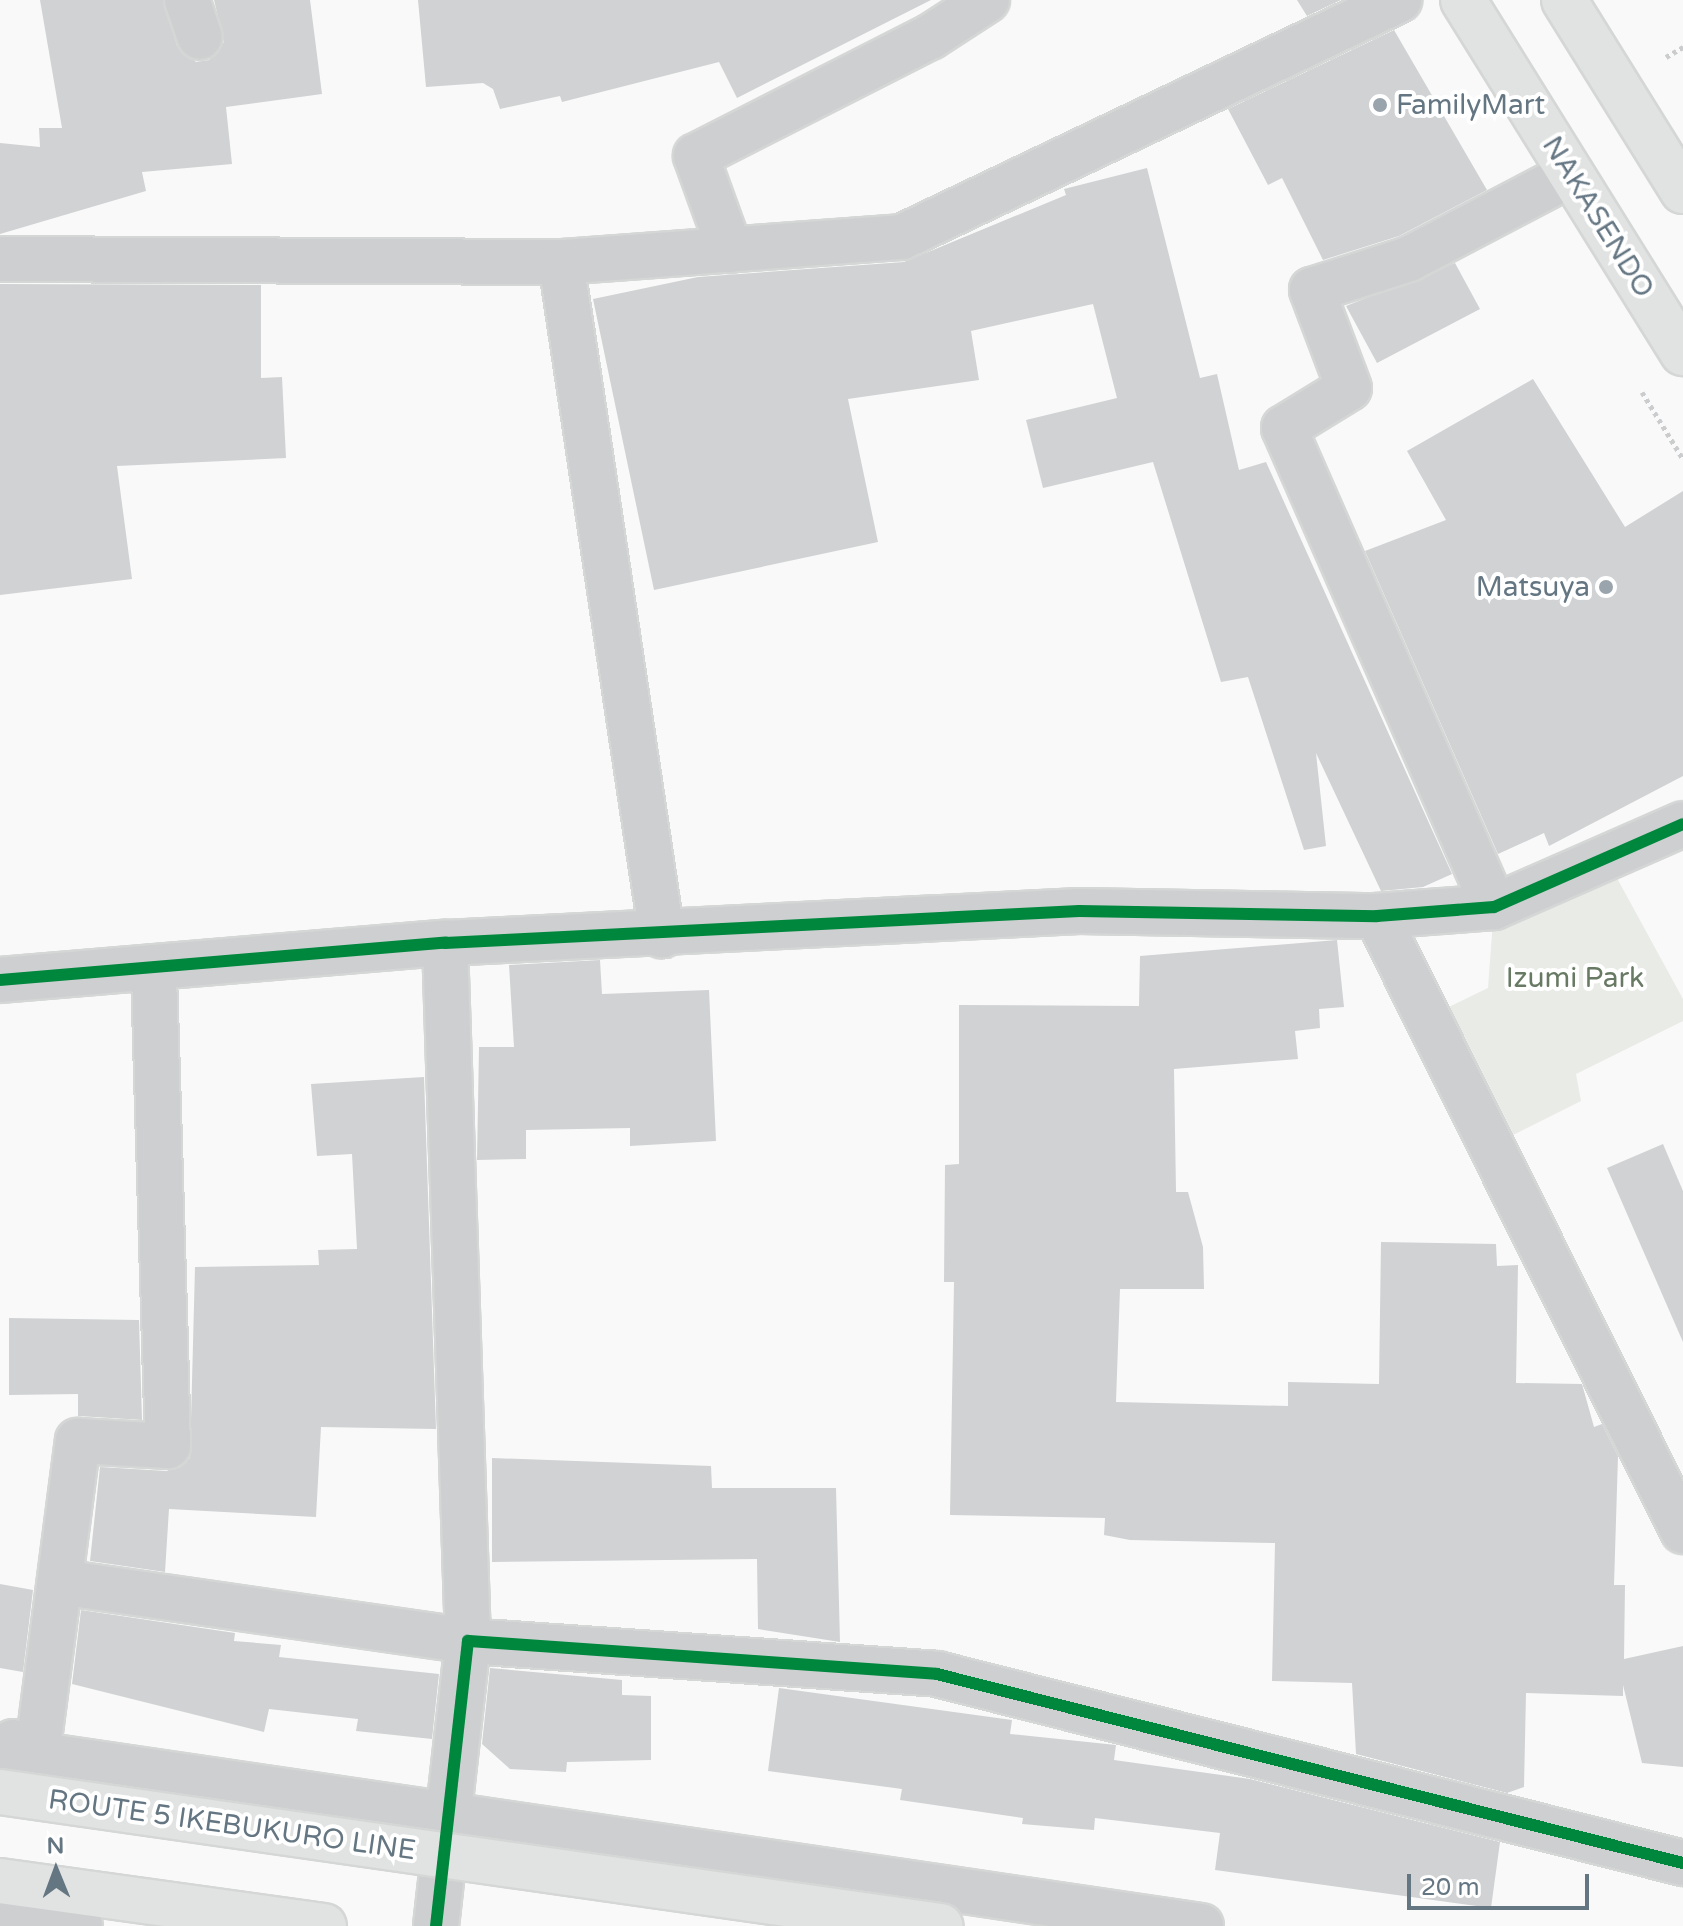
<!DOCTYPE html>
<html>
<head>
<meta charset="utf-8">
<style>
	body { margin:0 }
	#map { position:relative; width:1683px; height:1926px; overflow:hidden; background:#f9f9f9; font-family:"Varela Round",sans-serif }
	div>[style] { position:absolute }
	.green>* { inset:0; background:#e8ebe6 }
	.building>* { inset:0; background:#d0d2d3 }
	.path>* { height:5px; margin-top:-2.5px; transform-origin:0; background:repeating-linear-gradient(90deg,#cbcccd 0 4px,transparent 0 8px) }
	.roads { filter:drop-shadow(2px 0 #d5d6d6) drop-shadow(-2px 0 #d5d6d6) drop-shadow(0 2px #d5d6d6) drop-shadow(0 -2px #d5d6d6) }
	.minor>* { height:44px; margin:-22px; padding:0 22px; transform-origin:22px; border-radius:22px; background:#cecfd0 }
	.highway>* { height:44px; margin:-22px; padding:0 22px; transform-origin:22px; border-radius:22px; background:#e1e2e2 }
	.bridges { filter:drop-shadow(2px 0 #d5d6d6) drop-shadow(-2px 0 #d5d6d6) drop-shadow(0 2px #d5d6d6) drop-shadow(0 -2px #d5d6d6) }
	.highway-bridge>* { height:44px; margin:-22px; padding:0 22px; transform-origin:22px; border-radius:22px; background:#e1e2e2 }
	.cycleway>* { height:12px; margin:-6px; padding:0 6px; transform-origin:6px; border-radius:6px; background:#00873e }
	.dots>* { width:22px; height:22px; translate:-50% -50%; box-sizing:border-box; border:4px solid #fff; border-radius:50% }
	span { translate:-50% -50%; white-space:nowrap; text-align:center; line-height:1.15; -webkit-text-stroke:8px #fff; paint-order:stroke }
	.poi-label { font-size:28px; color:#657683 }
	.left { translate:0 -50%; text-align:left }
	.right { translate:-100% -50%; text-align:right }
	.street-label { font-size:28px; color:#657683 }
	.park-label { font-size:28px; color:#687a64 }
	.north { position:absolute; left:16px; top:1830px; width:80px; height:80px; -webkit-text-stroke:6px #fff; paint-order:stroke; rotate:359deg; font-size:22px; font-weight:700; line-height:32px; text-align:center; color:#657683 }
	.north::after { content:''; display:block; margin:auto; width:28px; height:36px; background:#657683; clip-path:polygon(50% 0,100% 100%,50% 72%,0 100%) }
	.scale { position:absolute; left:1407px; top:1874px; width:182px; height:36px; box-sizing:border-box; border:4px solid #657683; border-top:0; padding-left:10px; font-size:24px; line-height:28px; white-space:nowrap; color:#657683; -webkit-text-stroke:6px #fff; paint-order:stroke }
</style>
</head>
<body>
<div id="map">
	<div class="green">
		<i style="clip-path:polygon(1606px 858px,1683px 999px,1683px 1021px,1576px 1074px,1581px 1101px,1491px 1146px,1428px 1017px,1488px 988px,1494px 907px)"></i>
	</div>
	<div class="building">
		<i style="clip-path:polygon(40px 0,163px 0,177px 46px,196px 62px,209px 60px,224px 42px,214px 0,310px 0,322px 94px,226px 107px,232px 164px,142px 172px,146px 191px,0 234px,0 143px,40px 147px,39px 128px,62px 128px)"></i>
		<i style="clip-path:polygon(418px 0,931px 0,737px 98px,719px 62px,562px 102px,560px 96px,500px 109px,493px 89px,483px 83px,426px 87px)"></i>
		<i style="clip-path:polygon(1297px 0,1341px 0,1307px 16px)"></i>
		<i style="clip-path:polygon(1394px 30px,1487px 190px,1399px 236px,1323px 260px,1282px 178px,1268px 185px,1228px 109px)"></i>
		<i style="clip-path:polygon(1147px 168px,1200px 378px,1217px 374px,1239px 470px,1266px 462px,1452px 874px,1423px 887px,1381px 891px,1316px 753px,1326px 846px,1304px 850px,1248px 677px,1221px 682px,1153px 462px,1043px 488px,1026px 420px,1117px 398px,1093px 304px,971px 331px,979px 380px,848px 399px,878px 542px,654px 590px,593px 299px,698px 277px,904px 262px,1066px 195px,1064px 189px)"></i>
		<i style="clip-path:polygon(1455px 263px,1480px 309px,1377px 363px,1346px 306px)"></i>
		<i style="clip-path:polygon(0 284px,261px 285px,261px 378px,282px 377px,286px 458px,117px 466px,132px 579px,0 595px)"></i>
		<i style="clip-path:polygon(1533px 379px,1625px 527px,1683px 491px,1683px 776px,1549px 846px,1544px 833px,1498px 854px,1365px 551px,1446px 520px,1407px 451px)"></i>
		<i style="clip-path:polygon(1337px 940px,1344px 1007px,1319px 1009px,1320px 1028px,1295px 1031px,1298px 1059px,1174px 1069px,1176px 1192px,1188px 1192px,1203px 1247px,1204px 1289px,1120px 1289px,1116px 1402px,1288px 1406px,1288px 1382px,1379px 1384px,1381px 1242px,1496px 1244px,1497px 1266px,1518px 1265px,1516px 1383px,1582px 1384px,1594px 1427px,1602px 1424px,1618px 1456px,1614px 1585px,1625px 1585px,1624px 1659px,1683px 1646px,1683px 1767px,1642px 1763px,1623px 1685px,1623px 1696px,1526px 1693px,1524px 1787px,1507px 1793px,1356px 1754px,1352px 1683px,1272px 1681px,1275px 1543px,1130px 1540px,1104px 1535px,1105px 1518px,950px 1515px,954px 1282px,944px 1282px,945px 1165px,959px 1164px,959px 1005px,1139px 1006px,1140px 956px)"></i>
		<i style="clip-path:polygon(600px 960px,602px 994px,709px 990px,716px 1141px,630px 1146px,630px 1128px,526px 1130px,526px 1159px,477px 1160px,479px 1047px,514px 1047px,509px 965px)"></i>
		<i style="clip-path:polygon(424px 1077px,436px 1429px,321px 1427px,316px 1517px,169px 1509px,165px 1572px,90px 1561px,100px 1467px,167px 1471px,190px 1458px,195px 1267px,319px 1265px,318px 1250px,357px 1249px,352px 1154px,317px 1156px,311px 1084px)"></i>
		<i style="clip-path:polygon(1663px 1144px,1683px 1191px,1683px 1342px,1607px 1168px)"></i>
		<i style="clip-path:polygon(9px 1318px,139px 1320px,142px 1420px,78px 1416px,78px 1394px,9px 1395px)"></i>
		<i style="clip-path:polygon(492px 1458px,711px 1466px,712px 1488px,836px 1488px,840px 1642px,758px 1629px,757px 1559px,492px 1562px)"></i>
		<i style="clip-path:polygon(0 1584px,33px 1590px,23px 1672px,0 1668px)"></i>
		<i style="clip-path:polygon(81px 1610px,235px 1633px,234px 1641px,281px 1645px,279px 1657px,439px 1674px,432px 1739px,356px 1731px,358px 1719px,269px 1709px,264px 1732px,72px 1684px)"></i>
		<i style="clip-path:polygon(490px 1668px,622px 1680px,622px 1695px,651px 1696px,651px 1760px,567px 1762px,566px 1772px,510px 1769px,482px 1744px)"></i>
		<i style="clip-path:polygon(779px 1688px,1012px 1720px,1010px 1734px,1116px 1745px,1114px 1760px,1250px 1779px,1500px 1842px,1491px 1908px,1215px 1870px,1220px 1833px,1095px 1818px,1094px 1830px,1022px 1824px,1023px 1818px,900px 1800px,902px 1789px,768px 1771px)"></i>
	</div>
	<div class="path">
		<i style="left:1666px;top:57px;width:20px;rotate:-30deg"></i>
		<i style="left:1642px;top:392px;width:79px;rotate:58.5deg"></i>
	</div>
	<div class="roads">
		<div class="minor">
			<i style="left:187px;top:0;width:39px;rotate:71deg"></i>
			<i style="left:730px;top:250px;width:100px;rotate:-109.9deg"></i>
			<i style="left:696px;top:156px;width:263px;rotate:-27deg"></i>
			<i style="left:930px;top:37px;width:68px;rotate:-33deg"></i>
			<i style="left:0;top:259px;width:561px;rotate:0.31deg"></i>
			<i style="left:561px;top:262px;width:342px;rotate:-4.2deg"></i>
			<i style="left:902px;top:237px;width:551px;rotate:-25.49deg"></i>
			<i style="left:561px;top:262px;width:681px;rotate:81.47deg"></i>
			<i style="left:1494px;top:907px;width:523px;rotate:-113.67deg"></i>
			<i style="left:1284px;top:428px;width:76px;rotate:-31.6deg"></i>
			<i style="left:1349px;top:388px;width:105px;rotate:-110.7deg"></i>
			<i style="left:1312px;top:290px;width:102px;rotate:-17.7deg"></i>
			<i style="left:1409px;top:259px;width:183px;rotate:-27.7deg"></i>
			<i style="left:1377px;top:916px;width:687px;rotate:63.55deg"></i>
			<i style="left:0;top:980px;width:447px;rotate:-4.8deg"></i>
			<i style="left:445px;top:943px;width:635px;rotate:-2.89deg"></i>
			<i style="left:1079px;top:911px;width:298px;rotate:1deg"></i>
			<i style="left:1377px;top:916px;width:117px;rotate:-4.4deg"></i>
			<i style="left:1494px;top:907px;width:206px;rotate:-23.7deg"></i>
			<i style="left:60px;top:1582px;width:412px;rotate:8.2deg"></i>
			<i style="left:468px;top:1641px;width:470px;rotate:4deg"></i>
			<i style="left:937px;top:1674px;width:770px;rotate:14.22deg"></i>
			<i style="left:13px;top:1742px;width:27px;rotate:28deg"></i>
			<i style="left:37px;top:1755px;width:317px;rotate:-82.6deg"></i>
			<i style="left:78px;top:1441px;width:90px;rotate:3.2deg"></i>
			<i style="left:168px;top:1446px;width:479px;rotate:-91.7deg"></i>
			<i style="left:0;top:1749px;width:1214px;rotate:8.38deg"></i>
			<i style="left:0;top:1913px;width:81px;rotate:9.2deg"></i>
			<i style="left:436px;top:1926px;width:287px;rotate:-83.6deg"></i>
			<i style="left:468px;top:1641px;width:698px;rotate:-91.89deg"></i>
		</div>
		<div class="highway">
			<i style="left:1463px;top:0;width:416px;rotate:58.1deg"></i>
			<i style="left:1564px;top:0;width:225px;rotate:58.1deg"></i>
			<i style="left:0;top:1881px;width:327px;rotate:7.9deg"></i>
		</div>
	</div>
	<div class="bridges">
		<div class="highway-bridge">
			<i style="left:0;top:1792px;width:950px;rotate:8.11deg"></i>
		</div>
	</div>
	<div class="cycleway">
		<i style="left:0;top:980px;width:447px;rotate:-4.8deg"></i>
		<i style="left:445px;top:943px;width:635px;rotate:-2.89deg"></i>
		<i style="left:1079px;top:911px;width:298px;rotate:1deg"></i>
		<i style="left:1377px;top:916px;width:117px;rotate:-4.4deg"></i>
		<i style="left:1494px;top:907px;width:206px;rotate:-23.7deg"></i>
		<i style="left:436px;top:1926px;width:287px;rotate:-83.6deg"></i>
		<i style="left:468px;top:1641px;width:470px;rotate:4deg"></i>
		<i style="left:937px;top:1674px;width:770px;rotate:14.22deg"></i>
	</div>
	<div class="dots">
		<i style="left:1380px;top:105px;background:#99a4ac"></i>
		<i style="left:1606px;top:587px;background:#99a4ac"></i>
	</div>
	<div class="poi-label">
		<span class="left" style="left:1396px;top:105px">FamilyMart</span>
		<span class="right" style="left:1590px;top:587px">Matsuya</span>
	</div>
	<div class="street-label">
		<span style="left:1598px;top:217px;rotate:58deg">NAKASENDO</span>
		<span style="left:232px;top:1825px;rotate:8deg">ROUTE 5 IKEBUKURO LINE</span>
	</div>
	<div class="park-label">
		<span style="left:1575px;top:978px">Izumi Park</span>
	</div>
	<div class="north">N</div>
	<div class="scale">20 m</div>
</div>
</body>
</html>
